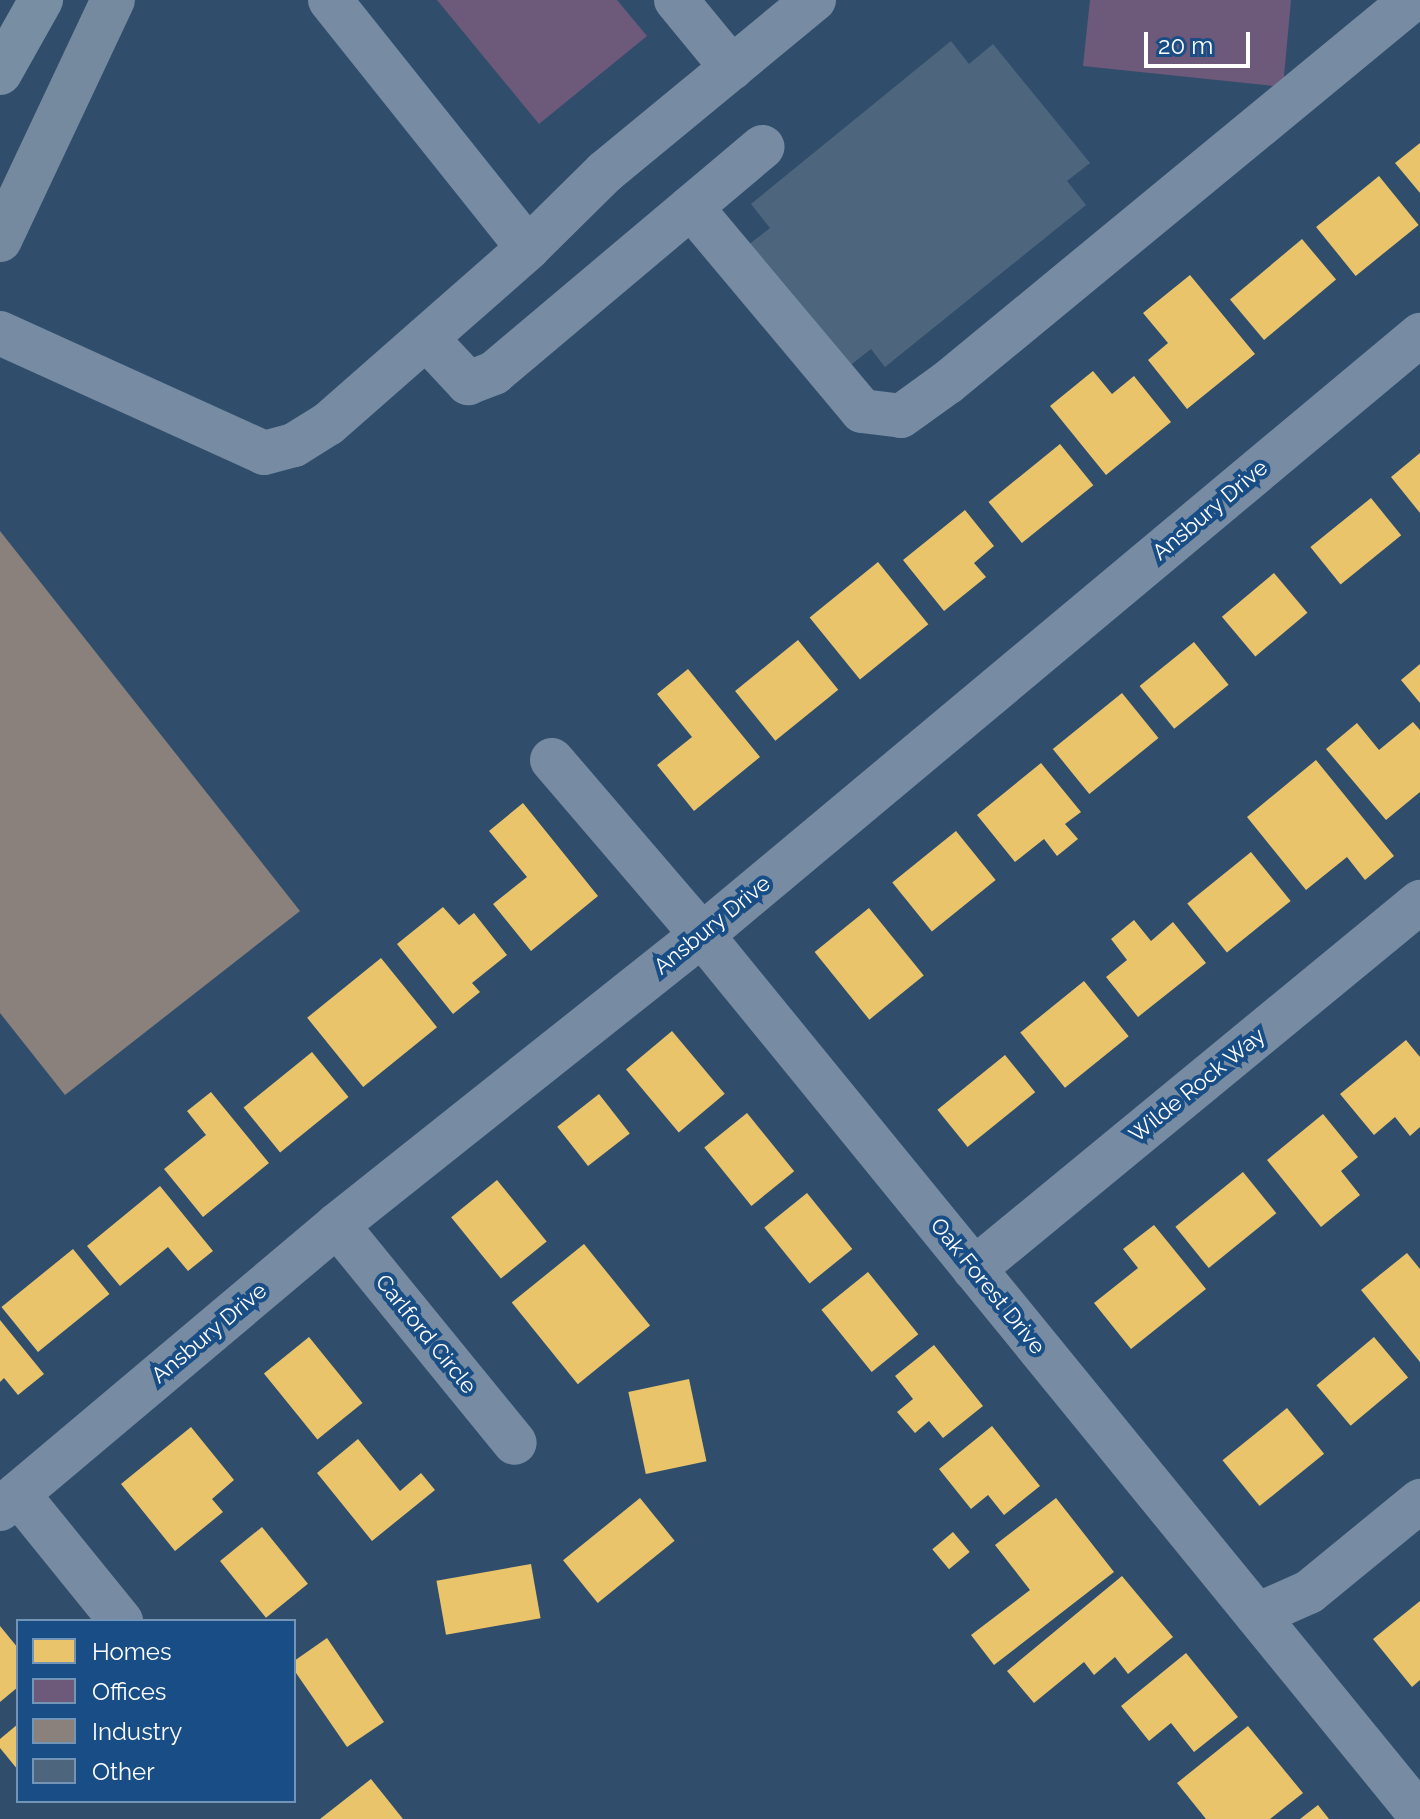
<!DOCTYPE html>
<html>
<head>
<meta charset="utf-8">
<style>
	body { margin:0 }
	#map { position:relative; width:1420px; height:1819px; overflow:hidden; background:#304e6c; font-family:Raleway,sans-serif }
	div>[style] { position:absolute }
	.homes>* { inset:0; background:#e9c46a; transform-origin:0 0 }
	.offices>* { inset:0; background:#6d597a }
	.industry>* { inset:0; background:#8a817c }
	.building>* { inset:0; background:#4d657d }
	.minor>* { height:44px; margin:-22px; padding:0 22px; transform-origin:22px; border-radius:22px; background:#778ca2 }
	.major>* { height:44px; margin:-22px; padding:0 22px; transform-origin:22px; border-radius:22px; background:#768a9f }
	.highway>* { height:44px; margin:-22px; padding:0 22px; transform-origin:22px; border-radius:22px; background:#788ea2 }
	span { translate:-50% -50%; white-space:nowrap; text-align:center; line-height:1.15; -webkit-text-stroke:8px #184d85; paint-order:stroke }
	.street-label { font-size:22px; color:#fff }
	.legend { position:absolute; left:16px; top:1619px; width:280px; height:184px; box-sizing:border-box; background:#184d85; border:2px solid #7494b6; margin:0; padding:10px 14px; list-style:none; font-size:24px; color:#fff }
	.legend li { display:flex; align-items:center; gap:16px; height:40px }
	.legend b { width:40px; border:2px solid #7494b6 }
	.scale { position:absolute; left:1144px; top:32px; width:106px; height:36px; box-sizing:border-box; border:4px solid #fff; border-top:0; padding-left:10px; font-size:24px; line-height:28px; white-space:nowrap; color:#fff; -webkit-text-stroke:6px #184d85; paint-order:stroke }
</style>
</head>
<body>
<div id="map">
	<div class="homes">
		<i style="clip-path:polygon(1420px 143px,1420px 193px,1395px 163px)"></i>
		<i style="left:1379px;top:176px;width:63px;height:81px;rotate:51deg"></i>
		<i style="left:1302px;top:239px;width:53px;height:94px;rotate:50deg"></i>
		<i style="clip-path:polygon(1190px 275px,1255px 354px,1187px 409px,1148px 360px,1168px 343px,1143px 313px)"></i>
		<i style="clip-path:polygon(1093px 371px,1112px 394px,1134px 376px,1171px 422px,1106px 475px,1050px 406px)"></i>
		<i style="left:1060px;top:444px;width:53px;height:92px;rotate:51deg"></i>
		<i style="clip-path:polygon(1420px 453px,1420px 513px,1391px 477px)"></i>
		<i style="left:1371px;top:498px;width:48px;height:78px;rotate:51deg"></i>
		<i style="clip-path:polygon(965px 510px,994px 546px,974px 563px,986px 577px,944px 611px,903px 560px)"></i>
		<i style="left:878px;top:562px;width:80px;height:88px;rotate:51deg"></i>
		<i style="left:1274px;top:573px;width:52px;height:68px;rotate:50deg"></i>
		<i style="left:798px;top:640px;width:64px;height:81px;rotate:51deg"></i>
		<i style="left:1194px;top:642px;width:55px;height:70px;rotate:51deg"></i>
		<i style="clip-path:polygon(1420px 664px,1420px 703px,1401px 680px)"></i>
		<i style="clip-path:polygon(688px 669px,760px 757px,694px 811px,657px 765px,692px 737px,657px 694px)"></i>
		<i style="left:1122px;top:693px;width:58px;height:89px;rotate:51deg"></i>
		<i style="clip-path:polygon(1413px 722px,1420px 730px,1420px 792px,1386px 820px,1326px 749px,1357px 723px,1379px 750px)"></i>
		<i style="clip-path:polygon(1316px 760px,1394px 856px,1365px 880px,1347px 857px,1306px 890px,1247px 817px)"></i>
		<i style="clip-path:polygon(1041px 763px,1081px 812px,1065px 824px,1078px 839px,1057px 856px,1044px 839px,1015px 862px,977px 815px)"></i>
		<i style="clip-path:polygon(523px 803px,598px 896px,531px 951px,493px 904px,527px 877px,489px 831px)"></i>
		<i style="left:956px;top:831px;width:63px;height:82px;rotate:51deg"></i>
		<i style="left:1251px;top:852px;width:63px;height:82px;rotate:51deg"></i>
		<i style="clip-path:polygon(443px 907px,459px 925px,474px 913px,507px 955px,472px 983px,480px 992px,453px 1014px,397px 944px)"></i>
		<i style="left:869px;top:908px;width:87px;height:70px;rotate:51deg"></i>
		<i style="clip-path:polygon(1134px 920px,1151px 941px,1173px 922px,1206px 963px,1138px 1017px,1106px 977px,1127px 960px,1111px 939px)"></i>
		<i style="left:381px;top:958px;width:89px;height:95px;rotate:51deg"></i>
		<i style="left:1084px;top:981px;width:71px;height:82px;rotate:51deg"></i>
		<i style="left:672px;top:1031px;width:82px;height:60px;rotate:50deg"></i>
		<i style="clip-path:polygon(1406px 1040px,1420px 1057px,1420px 1127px,1410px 1136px,1395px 1117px,1374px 1135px,1340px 1094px)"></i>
		<i style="left:312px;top:1052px;width:58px;height:88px;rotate:51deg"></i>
		<i style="left:1005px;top:1055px;width:48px;height:87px;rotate:51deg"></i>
		<i style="clip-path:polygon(211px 1092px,269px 1163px,203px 1217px,164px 1169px,206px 1135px,187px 1111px)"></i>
		<i style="left:599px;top:1094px;width:50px;height:53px;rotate:52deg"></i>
		<i style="left:747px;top:1113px;width:75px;height:55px;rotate:51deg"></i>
		<i style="clip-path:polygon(1323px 1114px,1358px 1157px,1341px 1171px,1360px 1195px,1321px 1227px,1267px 1160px)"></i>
		<i style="left:1243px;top:1172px;width:53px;height:87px;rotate:51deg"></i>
		<i style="left:497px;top:1180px;width:79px;height:59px;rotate:51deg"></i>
		<i style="clip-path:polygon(160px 1186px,213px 1251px,188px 1271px,168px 1247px,120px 1286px,87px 1246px)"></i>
		<i style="left:807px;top:1193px;width:72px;height:55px;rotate:51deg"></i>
		<i style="clip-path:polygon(1154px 1225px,1206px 1289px,1131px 1349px,1094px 1303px,1138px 1268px,1123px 1249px)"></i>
		<i style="left:584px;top:1244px;width:105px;height:93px;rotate:51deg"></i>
		<i style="left:73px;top:1249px;width:58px;height:92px;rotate:51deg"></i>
		<i style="clip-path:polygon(1407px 1253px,1420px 1269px,1420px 1362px,1361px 1290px)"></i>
		<i style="left:868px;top:1272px;width:80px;height:60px;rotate:51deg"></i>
		<i style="clip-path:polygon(0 1320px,44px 1374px,18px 1395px,4px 1378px,0 1382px)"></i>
		<i style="left:309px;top:1337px;width:85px;height:58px;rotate:51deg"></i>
		<i style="left:1374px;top:1337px;width:53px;height:75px;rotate:50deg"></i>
		<i style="clip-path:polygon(934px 1345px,983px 1406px,943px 1438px,929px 1421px,915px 1433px,897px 1412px,913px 1399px,895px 1376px)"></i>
		<i style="left:689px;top:1379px;width:84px;height:62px;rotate:78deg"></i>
		<i style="left:1287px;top:1408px;width:59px;height:83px;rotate:51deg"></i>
		<i style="clip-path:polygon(992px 1426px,1040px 1486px,1004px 1515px,988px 1495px,971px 1509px,939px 1469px)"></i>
		<i style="clip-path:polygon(191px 1427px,234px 1480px,212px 1499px,223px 1512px,175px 1551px,121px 1484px)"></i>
		<i style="clip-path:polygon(358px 1439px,400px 1491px,421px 1473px,435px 1490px,372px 1541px,317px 1473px)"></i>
		<i style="left:640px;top:1498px;width:55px;height:99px;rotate:51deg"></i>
		<i style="clip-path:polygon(1056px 1498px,1114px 1572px,994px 1665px,971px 1635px,1030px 1590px,995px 1545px)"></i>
		<i style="left:262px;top:1527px;width:73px;height:54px;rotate:51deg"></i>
		<i style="left:953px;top:1532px;width:26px;height:27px;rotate:50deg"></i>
		<i style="left:531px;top:1564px;width:55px;height:96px;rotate:80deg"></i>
		<i style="clip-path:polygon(1122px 1576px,1173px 1637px,1128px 1674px,1115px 1657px,1094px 1675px,1084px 1662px,1034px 1703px,1007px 1671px)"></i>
		<i style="clip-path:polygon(1420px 1601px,1420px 1680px,1412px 1687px,1373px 1639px)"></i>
		<i style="clip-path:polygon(0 1626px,18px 1648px,18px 1687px,0 1702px)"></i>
		<i style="clip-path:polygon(327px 1638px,384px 1722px,347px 1747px,294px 1670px,294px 1661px)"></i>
		<i style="clip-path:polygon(1186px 1653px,1238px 1717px,1194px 1752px,1171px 1723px,1149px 1741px,1121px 1706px)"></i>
		<i style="clip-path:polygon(18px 1724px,18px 1770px,0 1748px,0 1739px)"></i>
		<i style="clip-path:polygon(1248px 1726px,1303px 1793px,1270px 1819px,1206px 1819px,1177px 1783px)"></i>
		<i style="clip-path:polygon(371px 1779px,403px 1819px,320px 1819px)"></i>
		<i style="clip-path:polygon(1318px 1805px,1329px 1819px,1300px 1819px)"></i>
	</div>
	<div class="offices">
		<i style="clip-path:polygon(437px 0,617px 0,647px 36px,539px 124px)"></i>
		<i style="clip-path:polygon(1090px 0,1291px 0,1283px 87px,1083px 66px)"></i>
	</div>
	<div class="industry">
		<i style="clip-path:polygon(0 531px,300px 911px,65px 1095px,0 1013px)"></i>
	</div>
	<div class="building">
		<i style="clip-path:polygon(951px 41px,969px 64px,993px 44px,1090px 163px,1067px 181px,1086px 205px,885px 367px,871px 349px,848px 367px,748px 245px,770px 228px,751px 204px)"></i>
	</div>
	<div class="minor">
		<i style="left:330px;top:0;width:317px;rotate:51.4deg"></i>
		<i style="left:676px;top:0;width:88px;rotate:50.5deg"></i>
		<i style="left:691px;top:207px;width:266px;rotate:50deg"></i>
		<i style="left:862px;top:411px;width:39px;rotate:7deg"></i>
		<i style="left:901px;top:416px;width:57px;rotate:-35.7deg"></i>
		<i style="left:947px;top:383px;width:602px;rotate:-39.48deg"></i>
		<i style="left:0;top:333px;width:290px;rotate:24.4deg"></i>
		<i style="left:264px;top:453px;width:31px;rotate:-15deg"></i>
		<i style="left:294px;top:445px;width:40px;rotate:-32deg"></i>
		<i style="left:328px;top:424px;width:266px;rotate:-41.3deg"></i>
		<i style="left:528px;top:248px;width:108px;rotate:-44.6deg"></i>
		<i style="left:605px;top:172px;width:271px;rotate:-39.5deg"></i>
		<i style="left:426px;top:338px;width:62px;rotate:47deg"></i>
		<i style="left:468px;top:383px;width:28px;rotate:-21deg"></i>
		<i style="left:494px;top:373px;width:351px;rotate:-40.1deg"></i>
		<i style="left:552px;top:760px;width:230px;rotate:49.4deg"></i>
		<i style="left:702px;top:935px;width:1136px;rotate:50.79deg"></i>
		<i style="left:337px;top:1225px;width:281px;rotate:50.8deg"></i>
		<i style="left:974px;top:1269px;width:578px;rotate:-39.45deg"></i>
		<i style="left:18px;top:1494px;width:164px;rotate:51deg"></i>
		<i style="left:0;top:1509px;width:441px;rotate:-40.1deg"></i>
		<i style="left:337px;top:1225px;width:466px;rotate:-38.5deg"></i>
		<i style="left:702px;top:935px;width:936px;rotate:-39.88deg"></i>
		<i style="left:1257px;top:1615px;width:57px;rotate:-23.9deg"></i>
		<i style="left:1309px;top:1592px;width:144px;rotate:-39.3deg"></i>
	</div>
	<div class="major">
		<i style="left:0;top:240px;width:265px;rotate:-64.8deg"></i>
	</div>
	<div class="highway">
		<i style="left:0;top:73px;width:84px;rotate:-60.7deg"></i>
	</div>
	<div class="street-label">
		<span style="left:1210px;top:510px;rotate:-40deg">Ansbury Drive</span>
		<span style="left:712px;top:925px;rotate:-39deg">Ansbury Drive</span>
		<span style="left:1197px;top:1085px;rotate:-39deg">Wilde Rock Way</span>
		<span style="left:988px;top:1286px;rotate:51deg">Oak Forest Drive</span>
		<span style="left:209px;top:1333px;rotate:-40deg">Ansbury Drive</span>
		<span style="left:426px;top:1334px;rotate:51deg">Carlford Circle</span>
	</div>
	<ul class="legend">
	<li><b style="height:22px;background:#e9c46a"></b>Homes</li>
	<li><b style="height:22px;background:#6d597a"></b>Offices</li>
	<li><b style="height:22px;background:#8a817c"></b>Industry</li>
	<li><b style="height:22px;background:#4d657d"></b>Other</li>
	</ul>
	<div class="scale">20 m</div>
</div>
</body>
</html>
